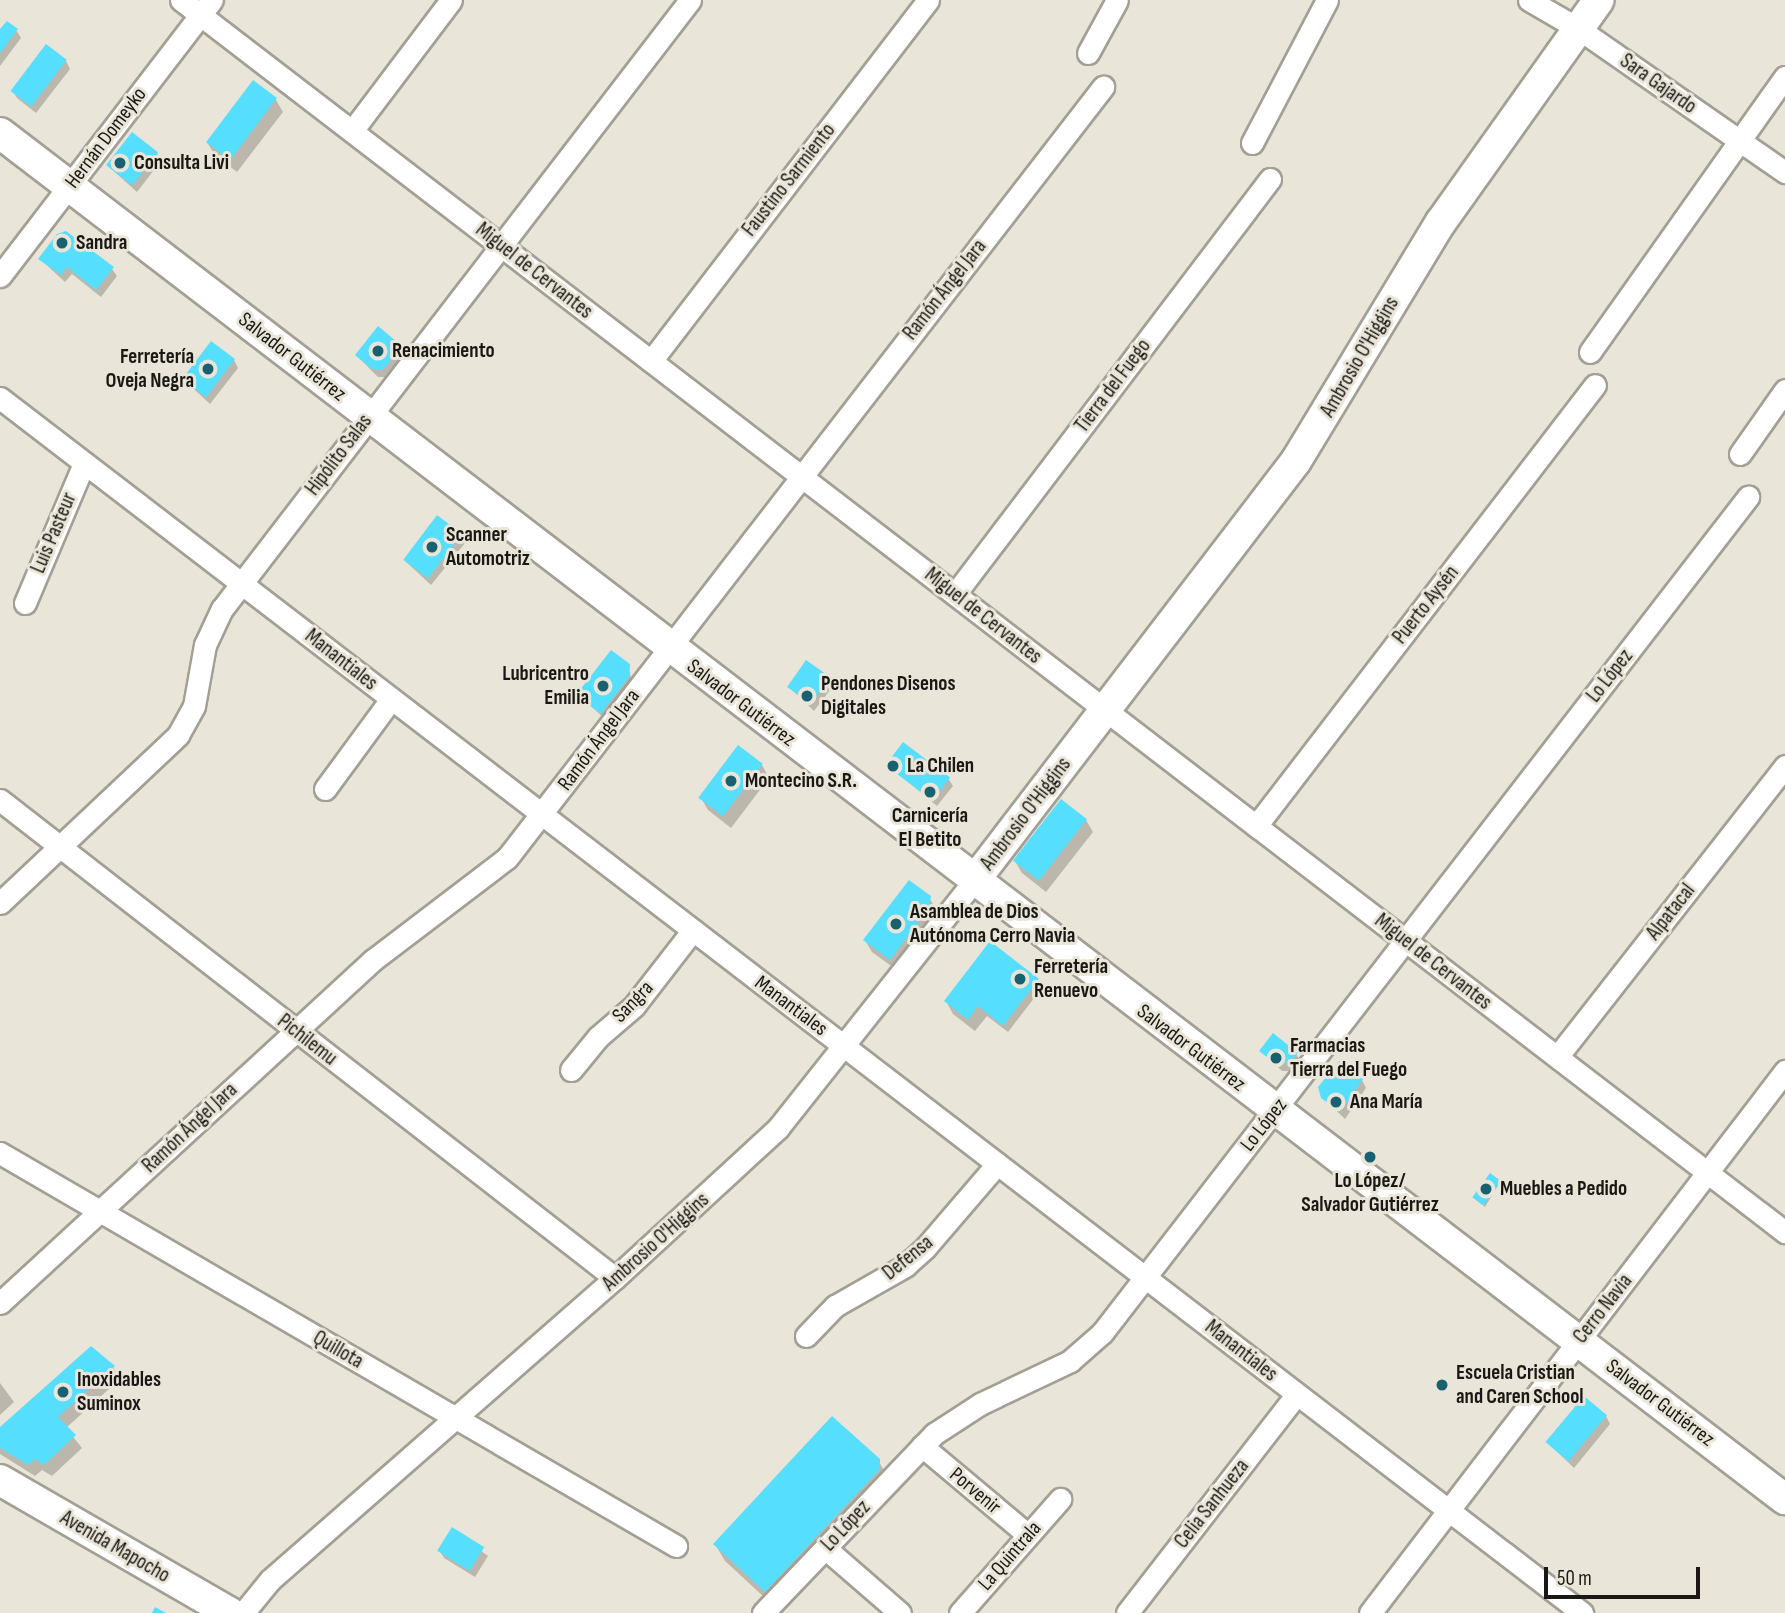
<!DOCTYPE html>
<html>
<head>
<meta charset="utf-8">
<style>
	body { margin:0 }
	#map { position:relative; width:1785px; height:1613px; overflow:hidden; background:#eae5d9; font-family:"Sofia Sans Condensed",sans-serif }
	div>[style] { position:absolute }
	.shadow>* { inset:0; background:#0003 }
	.building>* { inset:0; background:#55defd; transform-origin:0 0 }
	.roads { filter:drop-shadow(2px 0 #a49f94) drop-shadow(-2px 0 #a49f94) drop-shadow(0 2px #a49f94) drop-shadow(0 -2px #a49f94) }
	.street>* { height:21px; margin:-10.5px; padding:0 10.5px; transform-origin:10.5px; border-radius:10.5px; background:#fff }
	.secondary>* { height:30px; margin:-15px; padding:0 15px; transform-origin:15px; border-radius:15px; background:#fff }
	.dots>* { width:19px; height:19px; translate:-50% -50%; box-sizing:border-box; border:4px solid #eae5d9; border-radius:50% }
	span { translate:-50% -50%; white-space:nowrap; text-align:center; line-height:1.15; -webkit-text-stroke:6px #eae5d9; paint-order:stroke }
	.street-label { font-size:21px; color:#1a1814 }
	.poi-label { font-size:21px; color:#1a1814; font-weight:700 }
	.left { translate:0 -50%; text-align:left }
	.right { translate:-100% -50%; text-align:right }
	.scale { position:absolute; left:1544px; top:1567px; width:156px; height:32px; box-sizing:border-box; border:4px solid #1a1814; border-top:0; padding-left:9px; font-size:21px; line-height:24px; white-space:nowrap; color:#1a1814; -webkit-text-stroke:5px #eae5d9; paint-order:stroke }
</style>
</head>
<body>
<div id="map">
	<div class="shadow">
		<i style="clip-path:polygon(16px 30px,21px 38px,0 66px,0 32px)"></i>
		<i style="clip-path:polygon(66px 61px,70px 69px,36px 113px,17px 98px,13px 91px)"></i>
		<i style="clip-path:polygon(253px 82px,276px 100px,283px 112px,237px 172px,214px 154px,207px 142px)"></i>
		<i style="clip-path:polygon(157px 153px,161px 161px,137px 192px,108px 166px)"></i>
		<i style="clip-path:polygon(40px 259px,112px 269px,117px 276px,101px 297px,72px 274px,65px 282px)"></i>
		<i style="clip-path:polygon(401px 347px,405px 355px,388px 377px,378px 377px,357px 356px)"></i>
		<i style="clip-path:polygon(234px 360px,238px 368px,210px 404px,183px 379px)"></i>
		<i style="clip-path:polygon(461px 535px,465px 543px,431px 585px,404px 560px)"></i>
		<i style="clip-path:polygon(628px 665px,633px 686px,606px 720px,579px 695px)"></i>
		<i style="clip-path:polygon(828px 679px,833px 686px,814px 711px,788px 686px)"></i>
		<i style="clip-path:polygon(762px 765px,769px 778px,731px 828px,708px 810px,701px 798px)"></i>
		<i style="clip-path:polygon(888px 765px,948px 778px,953px 786px,937px 806px)"></i>
		<i style="clip-path:polygon(1086px 820px,1093px 832px,1046px 892px,1022px 873px,1015px 861px)"></i>
		<i style="clip-path:polygon(929px 898px,937px 910px,935px 921px,898px 971px,872px 952px,865px 940px)"></i>
		<i style="clip-path:polygon(1038px 980px,1042px 988px,1008px 1032px,987px 1016px,975px 1031px,953px 1014px,946px 1001px)"></i>
		<i style="clip-path:polygon(1261px 1051px,1296px 1054px,1301px 1062px,1293px 1071px,1282px 1071px)"></i>
		<i style="clip-path:polygon(1362px 1080px,1366px 1088px,1345px 1119px,1322px 1097px)"></i>
		<i style="clip-path:polygon(1500px 1182px,1485px 1207px,1476px 1200px,1474px 1197px)"></i>
		<i style="clip-path:polygon(113px 1367px,120px 1379px,66px 1428px,82px 1448px,52px 1476px,42px 1470px,35px 1476px,0 1454px,0 1429px)"></i>
		<i style="clip-path:polygon(0 1383px,14px 1402px,0 1415px)"></i>
		<i style="clip-path:polygon(1606px 1416px,1610px 1424px,1574px 1468px,1548px 1443px)"></i>
		<i style="clip-path:polygon(878px 1460px,888px 1478px,775px 1607px,725px 1561px,715px 1544px)"></i>
		<i style="clip-path:polygon(453px 1530px,488px 1556px,475px 1577px,444px 1558px,440px 1551px)"></i>
	</div>
	<div class="building">
		<i style="clip-path:polygon(7px 21px,18px 29px,0 53px,0 29px)"></i>
		<i style="left:46px;top:44px;width:26px;height:59px;rotate:37deg"></i>
		<i style="left:253px;top:80px;width:30px;height:78px;rotate:37deg"></i>
		<i style="left:132px;top:132px;width:33px;height:42px;rotate:38deg"></i>
		<i style="clip-path:polygon(66px 231px,114px 267px,96px 290px,67px 267px,61px 275px,38px 259px,57px 234px)"></i>
		<i style="clip-path:polygon(378px 326px,402px 346px,383px 370px,372px 369px,355px 355px)"></i>
		<i style="left:211px;top:341px;width:30px;height:48px;rotate:37deg"></i>
		<i style="left:437px;top:515px;width:31px;height:56px;rotate:37deg"></i>
		<i style="clip-path:polygon(611px 650px,630px 664px,629px 677px,601px 714px,576px 695px)"></i>
		<i style="left:806px;top:660px;width:29px;height:33px;rotate:35deg"></i>
		<i style="left:903px;top:742px;width:59px;height:29px;rotate:37deg"></i>
		<i style="left:738px;top:745px;width:31px;height:66px;rotate:37deg"></i>
		<i style="left:1061px;top:799px;width:33px;height:78px;rotate:38deg"></i>
		<i style="clip-path:polygon(909px 880px,931px 896px,929px 908px,890px 960px,863px 940px)"></i>
		<i style="clip-path:polygon(990px 941px,1039px 979px,1003px 1026px,978px 1006px,968px 1020px,944px 1001px)"></i>
		<i style="clip-path:polygon(1273px 1033px,1298px 1053px,1289px 1064px,1276px 1064px,1259px 1051px)"></i>
		<i style="clip-path:polygon(1339px 1061px,1363px 1079px,1340px 1112px,1321px 1098px,1318px 1087px)"></i>
		<i style="left:1490px;top:1173px;width:14px;height:30px;rotate:36deg"></i>
		<i style="clip-path:polygon(91px 1346px,115px 1366px,58px 1417px,76px 1435px,44px 1465px,35px 1459px,28px 1465px,0 1448px,0 1427px)"></i>
		<i style="left:1584px;top:1396px;width:30px;height:60px;rotate:40deg"></i>
		<i style="clip-path:polygon(832px 1416px,880px 1459px,880px 1469px,765px 1592px,713px 1544px)"></i>
		<i style="left:452px;top:1527px;width:38px;height:28px;rotate:32deg"></i>
		<i style="clip-path:polygon(155px 1607px,166px 1613px,152px 1613px)"></i>
	</div>
	<div class="roads">
		<div class="street">
			<i style="left:181px;top:0;width:2023px;rotate:37.53deg"></i>
			<i style="left:1529px;top:0;width:58px;rotate:30.1deg"></i>
			<i style="left:1579px;top:29px;width:251px;rotate:34.8deg"></i>
			<i style="left:1088px;top:53px;width:60px;rotate:-61.3deg"></i>
			<i style="left:352px;top:131px;width:164px;rotate:-52.9deg"></i>
			<i style="left:1252px;top:143px;width:161px;rotate:-62.3deg"></i>
			<i style="left:0;top:276px;width:348px;rotate:-52.5deg"></i>
			<i style="left:1590px;top:352px;width:337px;rotate:-54.7deg"></i>
			<i style="left:651px;top:361px;width:455px;rotate:-52.5deg"></i>
			<i style="left:0;top:398px;width:1995px;rotate:37.52deg"></i>
			<i style="left:1740px;top:454px;width:78px;rotate:-54.9deg"></i>
			<i style="left:955px;top:594px;width:521px;rotate:-52.8deg"></i>
			<i style="left:25px;top:603px;width:152px;rotate:-67.1deg"></i>
			<i style="left:325px;top:789px;width:112px;rotate:-53.7deg"></i>
			<i style="left:0;top:800px;width:779px;rotate:37.86deg"></i>
			<i style="left:1256px;top:826px;width:556px;rotate:-52.45deg"></i>
			<i style="left:0;top:903px;width:245px;rotate:-43.3deg"></i>
			<i style="left:178px;top:735px;width:33px;rotate:-61deg"></i>
			<i style="left:194px;top:706px;width:62px;rotate:-79.8deg"></i>
			<i style="left:205px;top:645px;width:40px;rotate:-65deg"></i>
			<i style="left:222px;top:609px;width:768px;rotate:-52.46deg"></i>
			<i style="left:1557px;top:1057px;width:370px;rotate:-51.9deg"></i>
			<i style="left:571px;top:1070px;width:43px;rotate:-50.7deg"></i>
			<i style="left:598px;top:1037px;width:48px;rotate:-40.7deg"></i>
			<i style="left:634px;top:1006px;width:96px;rotate:-52.2deg"></i>
			<i style="left:0;top:1153px;width:782px;rotate:30.17deg"></i>
			<i style="left:0;top:1303px;width:507px;rotate:-42.6deg"></i>
			<i style="left:373px;top:960px;width:168px;rotate:-37.3deg"></i>
			<i style="left:507px;top:858px;width:975px;rotate:-52.3deg"></i>
			<i style="left:806px;top:1336px;width:42px;rotate:-46deg"></i>
			<i style="left:835px;top:1306px;width:81px;rotate:-29.7deg"></i>
			<i style="left:905px;top:1266px;width:27px;rotate:-42deg"></i>
			<i style="left:925px;top:1248px;width:111px;rotate:-49.4deg"></i>
			<i style="left:922px;top:1446px;width:138px;rotate:40deg"></i>
			<i style="left:825px;top:1548px;width:99px;rotate:40.9deg"></i>
			<i style="left:243px;top:1613px;width:43px;rotate:-50.7deg"></i>
			<i style="left:270px;top:1580px;width:459px;rotate:-41.2deg"></i>
			<i style="left:615px;top:1278px;width:222px;rotate:-42.6deg"></i>
			<i style="left:778px;top:1128px;width:315px;rotate:-51.6deg"></i>
			<i style="left:763px;top:1613px;width:248px;rotate:-46.3deg"></i>
			<i style="left:934px;top:1434px;width:55px;rotate:-33.1deg"></i>
			<i style="left:980px;top:1404px;width:100px;rotate:-25.5deg"></i>
			<i style="left:1070px;top:1361px;width:43px;rotate:-41.2deg"></i>
			<i style="left:1102px;top:1333px;width:1057px;rotate:-52.31deg"></i>
			<i style="left:960px;top:1613px;width:152px;rotate:-48.7deg"></i>
			<i style="left:1127px;top:1613px;width:277px;rotate:-52.2deg"></i>
			<i style="left:1370px;top:1613px;width:683px;rotate:-52.56deg"></i>
		</div>
		<div class="secondary">
			<i style="left:0;top:133px;width:2248px;rotate:37.43deg"></i>
			<i style="left:974px;top:881px;width:529px;rotate:-52.52deg"></i>
			<i style="left:1296px;top:461px;width:280px;rotate:-58.8deg"></i>
			<i style="left:1441px;top:222px;width:272px;rotate:-54.6deg"></i>
			<i style="left:0;top:1480px;width:266px;rotate:30deg"></i>
		</div>
	</div>
	<div class="dots">
		<i style="left:120px;top:163px;background:#196170"></i>
		<i style="left:62px;top:243px;background:#196170"></i>
		<i style="left:378px;top:351px;background:#196170"></i>
		<i style="left:208px;top:369px;background:#196170"></i>
		<i style="left:432px;top:547px;background:#196170"></i>
		<i style="left:603px;top:686px;background:#196170"></i>
		<i style="left:807px;top:696px;background:#196170"></i>
		<i style="left:893px;top:766px;background:#196170"></i>
		<i style="left:731px;top:781px;background:#196170"></i>
		<i style="left:930px;top:792px;background:#196170"></i>
		<i style="left:896px;top:924px;background:#196170"></i>
		<i style="left:1020px;top:979px;background:#196170"></i>
		<i style="left:1276px;top:1058px;background:#196170"></i>
		<i style="left:1336px;top:1102px;background:#196170"></i>
		<i style="left:1370px;top:1157px;background:#196170"></i>
		<i style="left:1486px;top:1189px;background:#196170"></i>
		<i style="left:1442px;top:1385px;background:#196170"></i>
		<i style="left:63px;top:1392px;background:#196170"></i>
	</div>
	<div class="street-label">
		<span style="left:1658px;top:84px;rotate:35deg">Sara Gajardo</span>
		<span style="left:106px;top:138px;rotate:-53deg">Hernán Domeyko</span>
		<span style="left:789px;top:180px;rotate:-52deg">Faustino Sarmiento</span>
		<span style="left:534px;top:271px;rotate:38deg">Miguel de Cervantes</span>
		<span style="left:945px;top:290px;rotate:-52deg">Ramón Ángel Jara</span>
		<span style="left:292px;top:357px;rotate:38deg">Salvador Gutiérrez</span>
		<span style="left:1360px;top:357px;rotate:-60deg">Ambrosio O'Higgins</span>
		<span style="left:1113px;top:386px;rotate:-53deg">Tierra del Fuego</span>
		<span style="left:339px;top:455px;rotate:-53deg">Hipólito Salas</span>
		<span style="left:54px;top:533px;rotate:-67deg">Luis Pasteur</span>
		<span style="left:1426px;top:605px;rotate:-52deg">Puerto Aysén</span>
		<span style="left:983px;top:616px;rotate:38deg">Miguel de Cervantes</span>
		<span style="left:341px;top:660px;rotate:38deg">Manantiales</span>
		<span style="left:1610px;top:676px;rotate:-52deg">Lo López</span>
		<span style="left:741px;top:703px;rotate:37deg">Salvador Gutiérrez</span>
		<span style="left:599px;top:740px;rotate:-53deg">Ramón Ángel Jara</span>
		<span style="left:1026px;top:814px;rotate:-53deg">Ambrosio O'Higgins</span>
		<span style="left:1671px;top:912px;rotate:-52deg">Alpatacal</span>
		<span style="left:1433px;top:962px;rotate:38deg">Miguel de Cervantes</span>
		<span style="left:633px;top:1002px;rotate:-46deg">Sangra</span>
		<span style="left:791px;top:1006px;rotate:37deg">Manantiales</span>
		<span style="left:307px;top:1040px;rotate:38deg">Pichilemu</span>
		<span style="left:1191px;top:1048px;rotate:37deg">Salvador Gutiérrez</span>
		<span style="left:1264px;top:1125px;rotate:-52deg">Lo López</span>
		<span style="left:190px;top:1128px;rotate:-43deg">Ramón Ángel Jara</span>
		<span style="left:656px;top:1242px;rotate:-42deg">Ambrosio O'Higgins</span>
		<span style="left:908px;top:1258px;rotate:-39deg">Defensa</span>
		<span style="left:1603px;top:1309px;rotate:-52deg">Cerro Navia</span>
		<span style="left:338px;top:1350px;rotate:30deg">Quillota</span>
		<span style="left:1241px;top:1351px;rotate:38deg">Manantiales</span>
		<span style="left:1660px;top:1403px;rotate:37deg">Salvador Gutiérrez</span>
		<span style="left:975px;top:1491px;rotate:40deg">Porvenir</span>
		<span style="left:1212px;top:1504px;rotate:-52deg">Celia Sanhueza</span>
		<span style="left:846px;top:1526px;rotate:-47deg">Lo López</span>
		<span style="left:115px;top:1547px;rotate:30deg">Avenida Mapocho</span>
		<span style="left:1010px;top:1556px;rotate:-49deg">La Quintrala</span>
	</div>
	<div class="poi-label">
		<span class="left" style="left:134px;top:163px">Consulta Livi</span>
		<span class="left" style="left:76px;top:243px">Sandra</span>
		<span class="left" style="left:392px;top:351px">Renacimiento</span>
		<span class="right" style="left:194px;top:369px">Ferretería<br>Oveja Negra</span>
		<span class="left" style="left:446px;top:547px">Scanner<br>Automotriz</span>
		<span class="right" style="left:589px;top:686px">Lubricentro<br>Emilia</span>
		<span class="left" style="left:821px;top:696px">Pendones Disenos<br>Digitales</span>
		<span class="left" style="left:907px;top:766px">La Chilen</span>
		<span class="left" style="left:745px;top:781px">Montecino S.R.</span>
		<span style="left:930px;top:828px">Carnicería<br>El Betito</span>
		<span class="left" style="left:910px;top:924px">Asamblea de Dios<br>Autónoma Cerro Navia</span>
		<span class="left" style="left:1034px;top:979px">Ferretería<br>Renuevo</span>
		<span class="left" style="left:1290px;top:1058px">Farmacias<br>Tierra del Fuego</span>
		<span class="left" style="left:1350px;top:1102px">Ana María</span>
		<span style="left:1370px;top:1193px">Lo López/<br>Salvador Gutiérrez</span>
		<span class="left" style="left:1500px;top:1189px">Muebles a Pedido</span>
		<span class="left" style="left:1456px;top:1385px">Escuela Cristian<br>and Caren School</span>
		<span class="left" style="left:77px;top:1392px">Inoxidables<br>Suminox</span>
	</div>
	<div class="scale">50 m</div>
</div>
</body>
</html>
